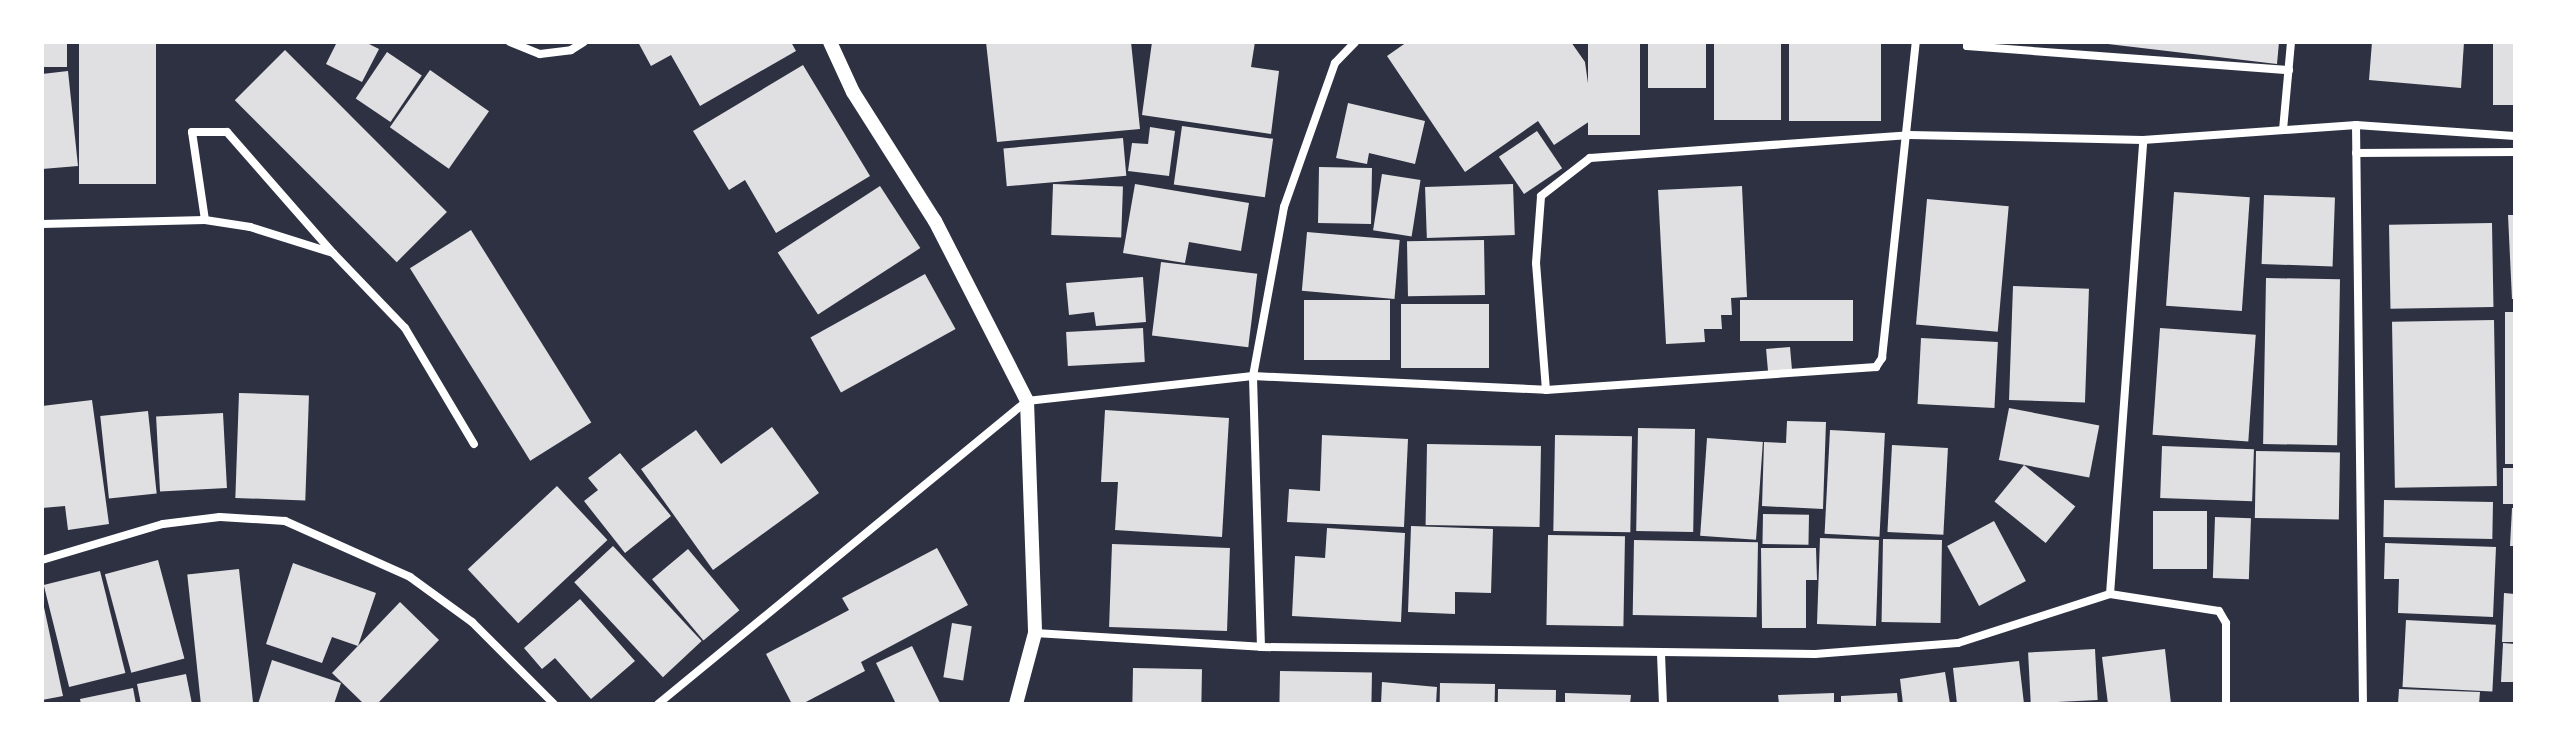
<!DOCTYPE html>
<html>
<head>
<meta charset="utf-8">
<style>
	body { margin:0 }
	#map { position:relative; width:2557px; height:746px; overflow:hidden; background:#2d3142; font-family:"Fira Sans",sans-serif }
	div>[style] { position:absolute }
	.building>* { inset:0; background:#e0e0e3; transform-origin:0 0 }
	.minor>* { height:8px; margin:-4px; padding:0 4px; transform-origin:4px; border-radius:4px; background:#fff }
	.tertiary>* { height:14px; margin:-7px; padding:0 7px; transform-origin:7px; border-radius:7px; background:#fff }
	span { translate:-50% -50%; white-space:nowrap; text-align:center; line-height:1.15; -webkit-text-stroke:8px #fff; paint-order:stroke }
	.frame { position:absolute; inset:0; border:44px solid #fff; pointer-events:none }
</style>
</head>
<body>
<div id="map">
	<div class="building">
		<i style="left:42px;top:42px;width:25px;height:25px"></i>
		<i style="left:79px;top:42px;width:77px;height:142px"></i>
		<i style="clip-path:polygon(337px 42px,365px 42px,379px 49px,362px 82px,326px 64px)"></i>
		<i style="clip-path:polygon(638px 42px,791px 42px,796px 51px,700px 106px,671px 55px,651px 66px)"></i>
		<i style="clip-path:polygon(986px 42px,1131px 42px,1140px 129px,997px 142px)"></i>
		<i style="clip-path:polygon(1152px 42px,1255px 42px,1251px 67px,1279px 71px,1271px 134px,1142px 115px)"></i>
		<i style="clip-path:polygon(1407px 42px,1571px 42px,1585px 62px,1593px 119px,1554px 145px,1538px 121px,1465px 172px,1387px 56px)"></i>
		<i style="left:1588px;top:42px;width:52px;height:93px"></i>
		<i style="left:1648px;top:42px;width:58px;height:46px"></i>
		<i style="left:1714px;top:42px;width:67px;height:78px"></i>
		<i style="left:1789px;top:42px;width:92px;height:79px"></i>
		<i style="clip-path:polygon(2091px 42px,2279px 42px,2277px 64px)"></i>
		<i style="clip-path:polygon(2372px 42px,2464px 42px,2461px 88px,2369px 80px)"></i>
		<i style="left:2493px;top:42px;width:22px;height:63px"></i>
		<i style="left:285px;top:50px;width:229px;height:71px;rotate:45deg"></i>
		<i style="left:387px;top:52px;width:42px;height:56px;rotate:34deg"></i>
		<i style="clip-path:polygon(803px 65px,870px 176px,776px 233px,745px 180px,729px 190px,693px 131px)"></i>
		<i style="left:430px;top:70px;width:72px;height:70px;rotate:35deg"></i>
		<i style="clip-path:polygon(68px 71px,78px 166px,42px 169px,42px 74px)"></i>
		<i style="clip-path:polygon(1348px 103px,1425px 121px,1415px 164px,1369px 153px,1367px 164px,1336px 158px)"></i>
		<i style="left:1182px;top:126px;width:92px;height:59px;rotate:8deg"></i>
		<i style="clip-path:polygon(1150px 127px,1175px 131px,1169px 176px,1128px 171px,1132px 143px,1148px 144px)"></i>
		<i style="left:1537px;top:131px;width:45px;height:46px;rotate:56deg"></i>
		<i style="left:1123px;top:138px;width:38px;height:120px;rotate:85deg"></i>
		<i style="left:1319px;top:167px;width:53px;height:56px;rotate:1deg"></i>
		<i style="left:1382px;top:174px;width:39px;height:57px;rotate:9deg"></i>
		<i style="left:1053px;top:184px;width:70px;height:51px;rotate:2deg"></i>
		<i style="clip-path:polygon(1135px 184px,1249px 203px,1241px 251px,1189px 242px,1185px 263px,1123px 253px)"></i>
		<i style="left:1513px;top:184px;width:51px;height:88px;rotate:88deg"></i>
		<i style="left:880px;top:186px;width:74px;height:122px;rotate:57deg"></i>
		<i style="clip-path:polygon(1742px 186px,1747px 297px,1731px 298px,1732px 315px,1721px 315px,1722px 329px,1704px 329px,1705px 342px,1666px 344px,1658px 190px)"></i>
		<i style="left:2174px;top:192px;width:76px;height:114px;rotate:4deg"></i>
		<i style="left:2264px;top:195px;width:71px;height:69px;rotate:2deg"></i>
		<i style="left:1927px;top:199px;width:82px;height:126px;rotate:5deg"></i>
		<i style="clip-path:polygon(2508px 215px,2515px 215px,2515px 299px,2512px 299px)"></i>
		<i style="left:2492px;top:223px;width:84px;height:103px;rotate:89deg"></i>
		<i style="left:471px;top:230px;width:227px;height:72px;rotate:58deg"></i>
		<i style="left:1307px;top:232px;width:93px;height:59px;rotate:5deg"></i>
		<i style="left:1484px;top:240px;width:55px;height:77px;rotate:89deg"></i>
		<i style="left:1161px;top:262px;width:97px;height:74px;rotate:7deg"></i>
		<i style="left:925px;top:274px;width:63px;height:131px;rotate:61deg"></i>
		<i style="clip-path:polygon(1143px 277px,1146px 322px,1096px 326px,1094px 312px,1069px 315px,1066px 283px)"></i>
		<i style="left:2266px;top:278px;width:74px;height:166px;rotate:1deg"></i>
		<i style="left:2013px;top:286px;width:76px;height:114px;rotate:2deg"></i>
		<i style="left:1304px;top:300px;width:86px;height:60px"></i>
		<i style="left:1853px;top:300px;width:41px;height:113px;rotate:90deg"></i>
		<i style="left:1489px;top:304px;width:64px;height:88px;rotate:90deg"></i>
		<i style="left:2505px;top:312px;width:10px;height:152px"></i>
		<i style="left:2494px;top:320px;width:166px;height:102px;rotate:89deg"></i>
		<i style="left:1143px;top:328px;width:34px;height:77px;rotate:87deg"></i>
		<i style="left:2160px;top:328px;width:96px;height:107px;rotate:4deg"></i>
		<i style="left:1921px;top:338px;width:77px;height:66px;rotate:3deg"></i>
		<i style="left:1790px;top:347px;width:24px;height:24px;rotate:85deg"></i>
		<i style="left:239px;top:393px;width:70px;height:105px;rotate:2deg"></i>
		<i style="clip-path:polygon(92px 400px,109px 524px,68px 530px,65px 506px,42px 508px,42px 406px)"></i>
		<i style="left:2009px;top:408px;width:92px;height:53px;rotate:11deg"></i>
		<i style="clip-path:polygon(1105px 410px,1229px 418px,1222px 537px,1115px 530px,1118px 482px,1101px 482px)"></i>
		<i style="left:148px;top:411px;width:83px;height:48px;rotate:84deg"></i>
		<i style="left:223px;top:413px;width:75px;height:67px;rotate:87deg"></i>
		<i style="clip-path:polygon(1787px 421px,1826px 422px,1823px 509px,1762px 506px,1764px 442px,1786px 443px)"></i>
		<i style="clip-path:polygon(772px 427px,819px 493px,713px 570px,641px 469px,696px 430px,721px 464px)"></i>
		<i style="left:1638px;top:428px;width:57px;height:103px;rotate:1deg"></i>
		<i style="left:1830px;top:430px;width:55px;height:104px;rotate:3deg"></i>
		<i style="clip-path:polygon(1322px 435px,1408px 439px,1404px 527px,1287px 522px,1289px 489px,1320px 491px)"></i>
		<i style="left:1555px;top:435px;width:77px;height:96px;rotate:1deg"></i>
		<i style="left:1707px;top:438px;width:56px;height:98px;rotate:4deg"></i>
		<i style="left:1427px;top:444px;width:114px;height:81px;rotate:1deg"></i>
		<i style="left:1892px;top:445px;width:56px;height:87px;rotate:3deg"></i>
		<i style="left:2162px;top:446px;width:92px;height:52px;rotate:2deg"></i>
		<i style="left:2256px;top:451px;width:84px;height:67px;rotate:1deg"></i>
		<i style="clip-path:polygon(620px 453px,671px 516px,625px 553px,584px 501px,598px 490px,588px 478px)"></i>
		<i style="left:2024px;top:465px;width:66px;height:47px;rotate:39deg"></i>
		<i style="left:2503px;top:468px;width:12px;height:36px"></i>
		<i style="left:557px;top:486px;width:74px;height:122px;rotate:47deg"></i>
		<i style="left:2384px;top:500px;width:109px;height:37px;rotate:1deg"></i>
		<i style="clip-path:polygon(2512px 508px,2515px 508px,2515px 546px,2510px 546px)"></i>
		<i style="left:2207px;top:511px;width:58px;height:54px;rotate:90deg"></i>
		<i style="left:1763px;top:514px;width:46px;height:30px;rotate:1deg"></i>
		<i style="left:2215px;top:517px;width:36px;height:61px;rotate:2deg"></i>
		<i style="left:1994px;top:521px;width:68px;height:53px;rotate:62deg"></i>
		<i style="clip-path:polygon(1411px 526px,1493px 529px,1491px 593px,1455px 592px,1455px 614px,1408px 612px)"></i>
		<i style="clip-path:polygon(1327px 528px,1405px 533px,1401px 622px,1292px 616px,1295px 556px,1325px 558px)"></i>
		<i style="left:1548px;top:535px;width:77px;height:90px;rotate:1deg"></i>
		<i style="left:1820px;top:538px;width:59px;height:86px;rotate:2deg"></i>
		<i style="left:1883px;top:539px;width:59px;height:83px;rotate:1deg"></i>
		<i style="left:1634px;top:540px;width:124px;height:75px;rotate:1deg"></i>
		<i style="clip-path:polygon(2385px 543px,2496px 547px,2493px 617px,2398px 613px,2399px 579px,2384px 579px)"></i>
		<i style="left:1112px;top:544px;width:118px;height:83px;rotate:2deg"></i>
		<i style="left:613px;top:546px;width:130px;height:53px;rotate:47deg"></i>
		<i style="clip-path:polygon(937px 548px,968px 605px,861px 662px,865px 671px,802px 704px,792px 704px,766px 654px,849px 610px,842px 598px)"></i>
		<i style="clip-path:polygon(1761px 548px,1816px 548px,1817px 580px,1806px 580px,1806px 628px,1762px 628px)"></i>
		<i style="left:688px;top:549px;width:80px;height:47px;rotate:50deg"></i>
		<i style="left:158px;top:560px;width:102px;height:55px;rotate:75deg"></i>
		<i style="clip-path:polygon(293px 563px,376px 593px,358px 646px,332px 637px,322px 663px,266px 644px)"></i>
		<i style="left:239px;top:569px;width:136px;height:52px;rotate:84deg"></i>
		<i style="left:100px;top:571px;width:105px;height:58px;rotate:76deg"></i>
		<i style="clip-path:polygon(2504px 593px,2515px 594px,2515px 642px,2502px 642px)"></i>
		<i style="clip-path:polygon(42px 598px,63px 696px,42px 700px)"></i>
		<i style="clip-path:polygon(580px 599px,635px 661px,591px 699px,555px 658px,542px 669px,524px 648px)"></i>
		<i style="clip-path:polygon(400px 602px,439px 640px,377px 704px,364px 704px,332px 673px)"></i>
		<i style="left:2406px;top:620px;width:90px;height:67px;rotate:3deg"></i>
		<i style="left:952px;top:623px;width:20px;height:55px;rotate:9deg"></i>
		<i style="clip-path:polygon(2503px 643px,2515px 644px,2515px 682px,2501px 682px)"></i>
		<i style="clip-path:polygon(912px 646px,940px 703px,938px 704px,896px 704px,876px 663px)"></i>
		<i style="left:2095px;top:649px;width:51px;height:67px;rotate:87deg"></i>
		<i style="clip-path:polygon(2165px 649px,2171px 704px,2108px 704px,2102px 657px)"></i>
		<i style="clip-path:polygon(272px 660px,341px 683px,334px 704px,258px 704px)"></i>
		<i style="clip-path:polygon(2019px 661px,2024px 704px,1957px 704px,1953px 668px)"></i>
		<i style="left:1133px;top:668px;width:69px;height:36px;rotate:1deg"></i>
		<i style="left:1280px;top:671px;width:92px;height:33px;rotate:1deg"></i>
		<i style="clip-path:polygon(1945px 672px,1950px 704px,1903px 704px,1900px 679px)"></i>
		<i style="clip-path:polygon(186px 674px,192px 704px,141px 704px,137px 684px)"></i>
		<i style="clip-path:polygon(1382px 682px,1437px 687px,1436px 704px,1381px 704px)"></i>
		<i style="left:1440px;top:683px;width:55px;height:21px;rotate:1deg"></i>
		<i style="clip-path:polygon(133px 688px,136px 704px,81px 704px,80px 699px)"></i>
		<i style="left:1498px;top:689px;width:58px;height:15px;rotate:1deg"></i>
		<i style="clip-path:polygon(2399px 689px,2480px 692px,2479px 704px,2398px 704px)"></i>
		<i style="clip-path:polygon(1565px 693px,1631px 695px,1630px 704px,1565px 704px)"></i>
		<i style="clip-path:polygon(1834px 693px,1834px 704px,1779px 704px,1778px 695px)"></i>
		<i style="clip-path:polygon(1897px 693px,1898px 704px,1841px 704px,1841px 696px)"></i>
	</div>
	<div class="minor">
		<i style="left:510px;top:42px;width:32px;rotate:22deg"></i>
		<i style="left:540px;top:54px;width:31px;rotate:-7deg"></i>
		<i style="left:571px;top:50px;width:15px;rotate:-32deg"></i>
		<i style="left:1967px;top:42px;width:4px;rotate:90deg"></i>
		<i style="left:1967px;top:46px;width:323px;rotate:4.3deg"></i>
		<i style="left:2356px;top:125px;width:579px;rotate:89.31deg"></i>
		<i style="left:2283px;top:130px;width:88px;rotate:-84.8deg"></i>
		<i style="left:2356px;top:153px;width:159px;rotate:-0.4deg"></i>
		<i style="left:205px;top:220px;width:89px;rotate:-98.4deg"></i>
		<i style="left:192px;top:132px;width:35px"></i>
		<i style="left:227px;top:132px;width:159px;rotate:48.8deg"></i>
		<i style="left:42px;top:224px;width:163px;rotate:-1.4deg"></i>
		<i style="left:205px;top:220px;width:46px;rotate:8.8deg"></i>
		<i style="left:250px;top:227px;width:87px;rotate:17.4deg"></i>
		<i style="left:333px;top:253px;width:104px;rotate:46.2deg"></i>
		<i style="left:405px;top:328px;width:135px;rotate:59.3deg"></i>
		<i style="left:1546px;top:390px;width:127px;rotate:-94.5deg"></i>
		<i style="left:1536px;top:263px;width:67px;rotate:-85.7deg"></i>
		<i style="left:1541px;top:196px;width:62px;rotate:-37.8deg"></i>
		<i style="left:1590px;top:158px;width:320px;rotate:-4.1deg"></i>
		<i style="left:1909px;top:135px;width:234px;rotate:1.2deg"></i>
		<i style="left:2143px;top:140px;width:214px;rotate:-4deg"></i>
		<i style="left:2356px;top:125px;width:159px;rotate:4deg"></i>
		<i style="left:42px;top:560px;width:126px;rotate:-16.6deg"></i>
		<i style="left:163px;top:524px;width:57px;rotate:-7deg"></i>
		<i style="left:220px;top:517px;width:65px;rotate:3.5deg"></i>
		<i style="left:285px;top:521px;width:137px;rotate:24.1deg"></i>
		<i style="left:410px;top:577px;width:77px;rotate:36deg"></i>
		<i style="left:472px;top:622px;width:116px;rotate:45deg"></i>
		<i style="left:2110px;top:594px;width:455px;rotate:-85.8deg"></i>
		<i style="left:1035px;top:633px;width:226px;rotate:3.5deg"></i>
		<i style="left:1261px;top:647px;width:554px;rotate:0.72deg"></i>
		<i style="left:1815px;top:654px;width:143px;rotate:-4.4deg"></i>
		<i style="left:1958px;top:643px;width:160px;rotate:-17.9deg"></i>
		<i style="left:2110px;top:594px;width:110px;rotate:8.9deg"></i>
		<i style="left:2219px;top:611px;width:14px;rotate:60deg"></i>
		<i style="left:2226px;top:623px;width:81px;rotate:90deg"></i>
		<i style="left:1261px;top:647px;width:271px;rotate:-91.7deg"></i>
		<i style="left:1253px;top:376px;width:172px;rotate:-79.6deg"></i>
		<i style="left:1284px;top:207px;width:153px;rotate:-70.5deg"></i>
		<i style="left:1335px;top:63px;width:29px;rotate:-46deg"></i>
		<i style="left:1661px;top:654px;width:50px;rotate:87.7deg"></i>
		<i style="left:658px;top:704px;width:477px;rotate:-39.4deg"></i>
		<i style="left:1027px;top:401px;width:227px;rotate:-6.3deg"></i>
		<i style="left:1253px;top:376px;width:293px;rotate:2.7deg"></i>
		<i style="left:1546px;top:390px;width:331px;rotate:-4deg"></i>
		<i style="left:1876px;top:367px;width:11px;rotate:-56deg"></i>
		<i style="left:1882px;top:358px;width:318px;rotate:-83.9deg"></i>
	</div>
	<div class="tertiary">
		<i style="left:830px;top:42px;width:55px;rotate:65.3deg"></i>
		<i style="left:853px;top:92px;width:153px;rotate:57.6deg"></i>
		<i style="left:935px;top:221px;width:202px;rotate:62.9deg"></i>
		<i style="left:1027px;top:401px;width:232px;rotate:88deg"></i>
		<i style="left:1035px;top:633px;width:73px;rotate:105deg"></i>
	</div>
	<div class="frame"></div>
</div>
</body>
</html>
